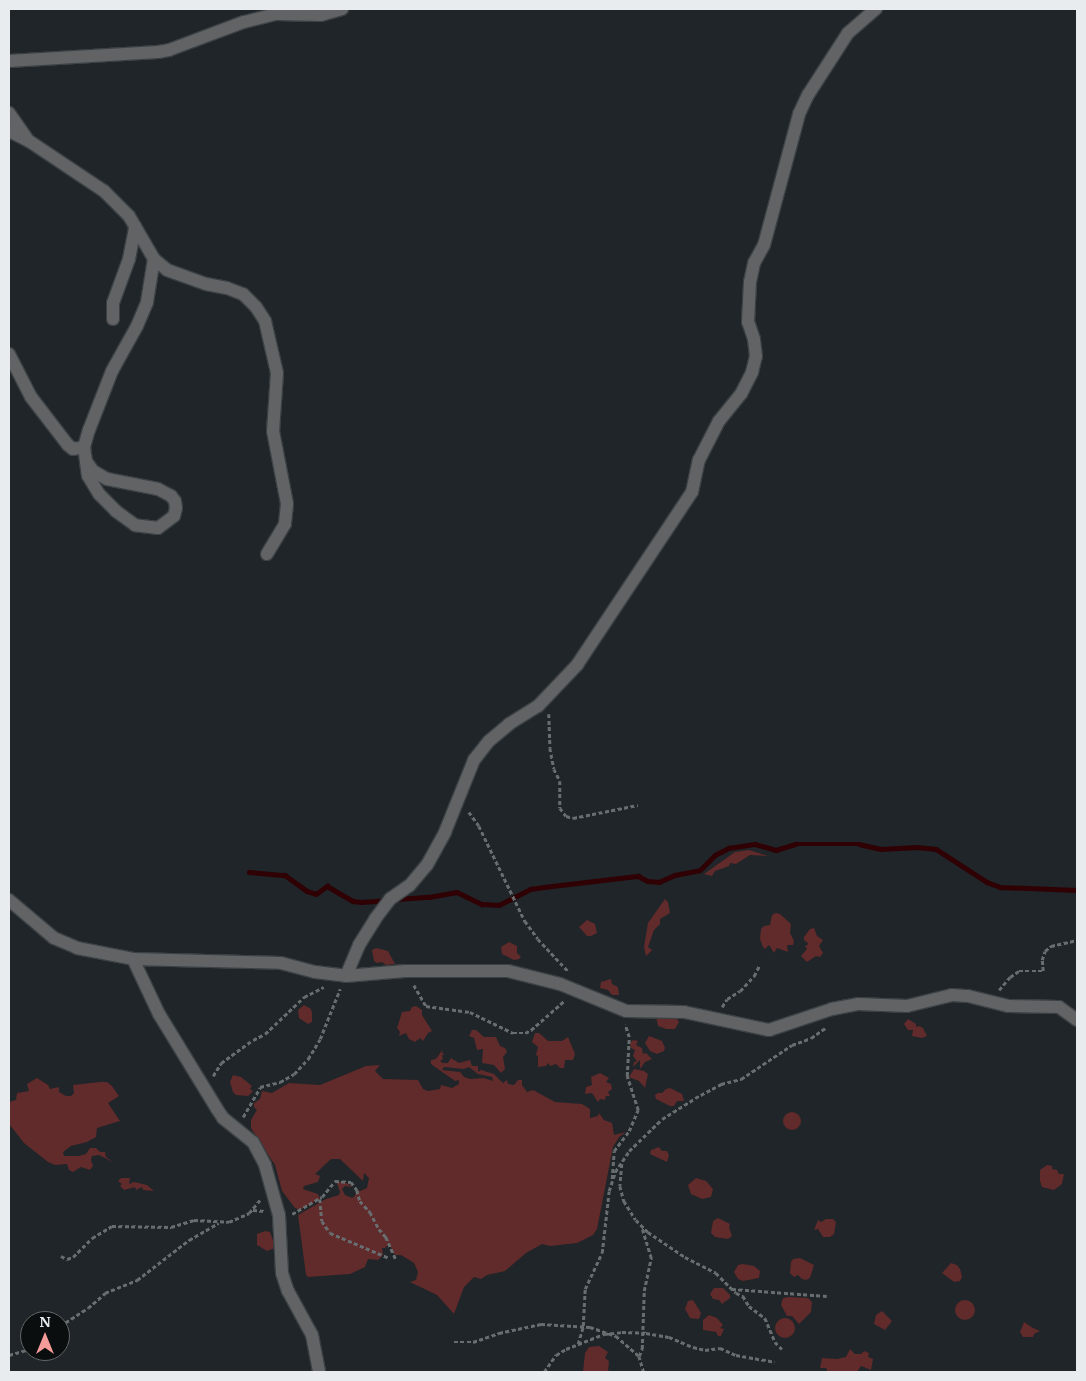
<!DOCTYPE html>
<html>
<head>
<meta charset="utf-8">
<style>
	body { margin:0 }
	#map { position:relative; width:1086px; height:1381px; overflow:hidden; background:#1f2528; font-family:Merriweather,serif }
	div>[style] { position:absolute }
	.green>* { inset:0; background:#612a2b }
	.round { border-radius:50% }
	.stream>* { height:4.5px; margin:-2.25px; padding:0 2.25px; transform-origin:2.25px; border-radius:2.25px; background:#2f0105 }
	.path>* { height:2.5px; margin-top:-1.25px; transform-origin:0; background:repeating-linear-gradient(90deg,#686d70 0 4px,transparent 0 6.5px) }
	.roads { filter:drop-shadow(1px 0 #3b4144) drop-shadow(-1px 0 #3b4144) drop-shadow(0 1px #3b4144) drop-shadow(0 -1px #3b4144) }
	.minor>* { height:12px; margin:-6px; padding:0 6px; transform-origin:6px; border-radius:6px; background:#616365 }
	span { translate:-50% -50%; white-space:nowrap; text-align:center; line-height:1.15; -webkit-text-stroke:5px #0b0e0f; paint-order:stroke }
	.frame { position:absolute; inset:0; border:10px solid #e9ecef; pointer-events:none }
	.north { position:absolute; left:20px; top:1311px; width:50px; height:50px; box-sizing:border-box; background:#0b0e0f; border:1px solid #646769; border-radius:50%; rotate:0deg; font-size:14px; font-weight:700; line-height:20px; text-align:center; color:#e9ecef }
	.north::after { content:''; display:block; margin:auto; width:18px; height:22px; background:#f59b99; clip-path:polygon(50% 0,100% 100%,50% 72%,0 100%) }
</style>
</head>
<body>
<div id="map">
	<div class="green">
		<i style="clip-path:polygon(749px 850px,768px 856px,750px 855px,736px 864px,730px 863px,729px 866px,715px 871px,712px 876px,704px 874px,735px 852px)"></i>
		<i style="clip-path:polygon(665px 899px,668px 902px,670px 913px,660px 919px,660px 924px,654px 930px,648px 947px,652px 950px,646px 956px,644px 947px,648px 923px)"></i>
		<i style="clip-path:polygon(776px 913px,780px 914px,791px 924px,790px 933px,794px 941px,793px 945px,787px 945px,788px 952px,777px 948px,774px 953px,769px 945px,765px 949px,763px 947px,760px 939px,761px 929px,764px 926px,770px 925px,772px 915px)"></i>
		<i style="clip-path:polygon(587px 920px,595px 924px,597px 933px,591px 936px,587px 936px,579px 927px)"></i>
		<i style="clip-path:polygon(814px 928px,817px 936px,823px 940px,819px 946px,823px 953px,820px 957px,816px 956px,807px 962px,801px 956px,807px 949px,805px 946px,809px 944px,804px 940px,804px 937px,810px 929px)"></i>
		<i style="clip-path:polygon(509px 942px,517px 946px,517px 953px,521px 957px,519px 959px,514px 960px,502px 954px,501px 947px)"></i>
		<i style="clip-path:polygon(376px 948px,388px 951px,395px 964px,386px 965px,382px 962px,377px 963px,374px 961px,372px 950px)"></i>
		<i style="clip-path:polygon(611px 979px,612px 984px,618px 987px,619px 995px,612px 995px,608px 990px,600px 988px,601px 982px)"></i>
		<i style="clip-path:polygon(304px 1005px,311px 1009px,312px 1013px,312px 1022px,308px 1024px,299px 1018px,298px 1010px)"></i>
		<i style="clip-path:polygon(416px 1006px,422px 1010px,422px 1015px,432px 1031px,428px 1033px,423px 1041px,420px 1038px,415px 1042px,409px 1039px,406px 1033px,399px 1036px,400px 1032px,397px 1028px,402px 1012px,410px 1011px,412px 1007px)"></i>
		<i style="clip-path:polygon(656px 1017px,676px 1017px,679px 1022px,675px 1029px,666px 1029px,658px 1026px)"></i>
		<i style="clip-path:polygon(908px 1019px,916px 1024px,916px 1027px,919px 1026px,923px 1028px,927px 1036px,922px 1038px,912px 1036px,913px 1030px,908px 1030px,904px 1024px)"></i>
		<i style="clip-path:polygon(472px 1030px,476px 1030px,484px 1037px,496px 1037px,500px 1046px,505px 1048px,507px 1052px,503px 1057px,505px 1069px,501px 1073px,494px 1065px,482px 1063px,483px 1049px,477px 1050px,474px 1038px,469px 1036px)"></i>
		<i style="clip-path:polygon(535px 1033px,539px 1033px,548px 1041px,562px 1041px,568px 1037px,575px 1054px,573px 1060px,565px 1060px,564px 1068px,560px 1068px,556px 1064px,550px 1066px,548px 1063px,546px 1066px,538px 1067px,538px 1056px,536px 1055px,538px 1047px,532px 1042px)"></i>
		<i style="clip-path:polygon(649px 1036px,662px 1041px,665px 1048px,664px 1051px,657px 1054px,650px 1051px,645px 1043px)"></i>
		<i style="clip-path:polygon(633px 1040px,638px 1041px,636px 1045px,642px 1048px,643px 1054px,646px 1053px,652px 1059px,645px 1062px,640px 1069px,640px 1060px,633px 1067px,634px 1062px,637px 1061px,633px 1056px,635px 1050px,631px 1048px,630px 1043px)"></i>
		<i style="clip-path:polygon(evenodd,443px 1049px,442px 1053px,445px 1054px,442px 1055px,443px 1059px,440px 1061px,443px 1063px,448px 1063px,451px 1058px,459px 1063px,470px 1060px,472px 1066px,478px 1066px,478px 1072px,481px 1070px,494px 1074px,503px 1083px,507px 1080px,508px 1084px,514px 1085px,518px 1080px,522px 1080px,522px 1085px,527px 1092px,533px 1090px,555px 1102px,582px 1104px,590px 1109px,590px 1118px,598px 1116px,599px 1113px,604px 1120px,612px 1123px,614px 1135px,626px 1132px,619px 1137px,613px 1147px,597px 1229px,593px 1235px,577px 1243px,550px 1246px,542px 1244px,526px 1253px,505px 1271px,487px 1275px,481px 1279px,474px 1277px,464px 1287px,454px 1314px,437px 1295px,410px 1282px,416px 1280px,418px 1272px,414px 1263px,401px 1255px,395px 1255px,389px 1244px,385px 1248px,382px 1248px,383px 1255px,378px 1260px,368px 1259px,365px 1267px,350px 1274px,308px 1277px,306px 1275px,298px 1215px,326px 1199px,339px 1195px,340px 1192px,337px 1183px,343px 1181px,353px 1187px,345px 1186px,342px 1189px,345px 1195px,352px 1198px,355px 1196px,356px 1190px,360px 1191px,367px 1188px,369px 1178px,364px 1173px,363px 1181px,340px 1159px,331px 1159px,315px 1174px,320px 1176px,318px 1182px,304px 1186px,303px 1189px,318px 1194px,320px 1199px,300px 1210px,295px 1208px,282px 1191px,275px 1165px,251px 1128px,251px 1120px,257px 1110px,254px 1107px,254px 1103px,260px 1099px,262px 1091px,272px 1093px,289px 1083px,320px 1085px,366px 1066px,380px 1065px,375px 1071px,383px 1079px,418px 1080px,423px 1089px,428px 1091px,440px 1089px,441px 1085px,452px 1088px,459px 1084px,459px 1080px,455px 1081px,431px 1064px,431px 1060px,436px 1059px,443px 1049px,444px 1067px,464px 1069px,469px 1067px,478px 1074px,492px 1077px,493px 1081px,484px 1078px,470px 1079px,464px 1077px,460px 1072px,442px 1070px,444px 1067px)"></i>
		<i style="clip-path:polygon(634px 1069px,644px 1071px,648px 1074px,645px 1088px,639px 1081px,629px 1077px)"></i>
		<i style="clip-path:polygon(600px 1073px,609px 1078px,606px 1082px,611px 1084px,612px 1089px,608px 1092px,610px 1096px,606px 1096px,605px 1100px,600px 1099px,598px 1102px,592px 1093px,585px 1094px,586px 1087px,592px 1085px,591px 1077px)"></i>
		<i style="clip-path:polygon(233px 1075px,241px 1077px,252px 1086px,250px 1089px,253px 1091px,248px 1096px,236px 1095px,233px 1092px,230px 1082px)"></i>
		<i style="clip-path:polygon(37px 1078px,48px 1085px,50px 1089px,59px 1087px,59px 1092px,66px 1096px,71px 1096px,74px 1093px,73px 1085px,100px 1082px,107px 1082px,112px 1086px,119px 1096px,108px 1103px,120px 1121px,97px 1128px,96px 1137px,87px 1142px,71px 1146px,63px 1152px,64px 1156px,79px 1156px,86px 1154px,90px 1148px,96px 1148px,100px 1152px,105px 1152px,106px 1157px,113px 1162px,99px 1155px,92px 1156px,91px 1160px,93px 1166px,90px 1170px,81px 1167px,73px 1172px,69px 1170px,67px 1164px,55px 1165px,48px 1162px,24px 1143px,9px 1124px,9px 1102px,16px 1100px,17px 1093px,29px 1091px,27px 1084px)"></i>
		<i style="clip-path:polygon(670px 1088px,682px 1094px,684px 1101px,677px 1101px,674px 1106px,670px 1106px,656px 1099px,655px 1095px,658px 1093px,662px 1093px,666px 1089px)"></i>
		<i class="round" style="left:783px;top:1112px;width:18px;height:18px"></i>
		<i style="clip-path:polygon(659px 1147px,662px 1151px,667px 1151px,669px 1155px,667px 1162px,650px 1154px,651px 1150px)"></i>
		<i style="clip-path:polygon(1047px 1165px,1052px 1166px,1052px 1169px,1057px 1170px,1059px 1174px,1064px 1174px,1062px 1184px,1054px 1190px,1042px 1187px,1040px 1181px,1040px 1170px)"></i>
		<i style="clip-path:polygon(121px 1178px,130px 1178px,129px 1184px,134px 1182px,147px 1185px,154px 1191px,143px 1190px,142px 1187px,136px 1190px,135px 1187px,124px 1190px,120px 1186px,122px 1184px,118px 1181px)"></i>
		<i style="clip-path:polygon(696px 1178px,706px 1181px,713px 1189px,711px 1197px,702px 1199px,691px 1194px,688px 1185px)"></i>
		<i style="clip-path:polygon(718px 1218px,730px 1224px,729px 1227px,732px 1236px,728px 1239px,715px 1237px,711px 1233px,713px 1221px)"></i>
		<i style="clip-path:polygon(826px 1219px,833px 1219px,836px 1222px,834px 1234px,830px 1237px,823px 1237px,818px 1229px,814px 1230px,818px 1220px,821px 1222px)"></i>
		<i style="clip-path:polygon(265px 1231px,270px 1232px,275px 1246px,275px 1248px,267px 1251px,257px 1245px,257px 1234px)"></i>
		<i style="clip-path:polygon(800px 1258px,814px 1265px,810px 1278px,806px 1280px,802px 1279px,798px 1275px,794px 1277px,790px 1273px,791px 1262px,793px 1259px)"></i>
		<i style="clip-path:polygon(951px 1263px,957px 1265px,960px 1269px,962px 1277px,960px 1281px,954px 1282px,942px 1273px)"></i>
		<i style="clip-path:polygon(743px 1264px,754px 1266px,760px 1271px,759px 1278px,743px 1281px,738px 1279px,734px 1272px,738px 1265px)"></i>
		<i style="clip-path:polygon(714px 1288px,723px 1288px,730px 1295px,730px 1298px,722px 1304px,719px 1300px,713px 1299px,710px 1294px)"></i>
		<i style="clip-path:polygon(789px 1297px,808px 1298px,812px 1302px,811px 1312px,799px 1324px,792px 1316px,787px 1316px,781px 1305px,783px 1298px)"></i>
		<i style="clip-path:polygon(693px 1300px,701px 1313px,699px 1319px,690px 1318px,685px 1309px,688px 1301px)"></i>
		<i class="round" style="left:955px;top:1300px;width:20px;height:20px"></i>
		<i style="clip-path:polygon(882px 1311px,892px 1321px,885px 1330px,874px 1324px,876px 1315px)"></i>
		<i style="clip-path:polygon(709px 1315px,717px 1318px,723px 1325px,720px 1328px,724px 1329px,721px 1336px,718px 1336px,716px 1332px,703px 1330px,703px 1320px)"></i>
		<i class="round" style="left:775px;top:1318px;width:20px;height:20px"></i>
		<i style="clip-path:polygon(1024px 1322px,1033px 1328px,1040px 1331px,1034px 1334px,1033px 1337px,1023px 1337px,1020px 1332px)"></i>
		<i style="clip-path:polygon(599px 1346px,608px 1352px,605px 1358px,609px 1361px,608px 1372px,583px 1372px,585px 1353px,589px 1347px)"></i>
		<i style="clip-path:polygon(850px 1349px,855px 1354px,861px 1354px,864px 1351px,869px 1353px,868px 1357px,873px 1359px,871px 1370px,861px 1366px,857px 1372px,828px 1372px,826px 1368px,820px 1368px,822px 1358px,837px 1359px,846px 1357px)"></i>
	</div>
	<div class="stream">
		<i style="left:249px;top:872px;width:36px;rotate:5deg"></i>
		<i style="left:285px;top:875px;width:27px;rotate:36deg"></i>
		<i style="left:307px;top:891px;width:9px;rotate:18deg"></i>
		<i style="left:316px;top:894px;width:14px;rotate:-36deg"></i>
		<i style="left:327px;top:886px;width:30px;rotate:30deg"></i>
		<i style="left:353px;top:901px;width:8px;rotate:7deg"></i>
		<i style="left:361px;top:902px;width:26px;rotate:-4deg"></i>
		<i style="left:397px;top:899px;width:32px;rotate:-4deg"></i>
		<i style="left:429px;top:897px;width:28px;rotate:-10deg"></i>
		<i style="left:457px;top:892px;width:28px;rotate:26deg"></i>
		<i style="left:482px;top:904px;width:17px;rotate:3deg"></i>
		<i style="left:499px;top:905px;width:35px;rotate:-27deg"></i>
		<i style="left:530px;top:889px;width:14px;rotate:-8deg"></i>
		<i style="left:544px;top:887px;width:95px;rotate:-6.7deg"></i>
		<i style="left:638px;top:876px;width:11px;rotate:27deg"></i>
		<i style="left:648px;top:881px;width:11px;rotate:5deg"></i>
		<i style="left:659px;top:882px;width:17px;rotate:-24deg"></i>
		<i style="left:675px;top:875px;width:25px;rotate:-11deg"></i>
		<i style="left:700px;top:870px;width:21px;rotate:-45deg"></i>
		<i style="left:715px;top:855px;width:16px;rotate:-27deg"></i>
		<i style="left:729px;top:848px;width:26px;rotate:-9deg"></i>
		<i style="left:755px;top:844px;width:22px;rotate:16deg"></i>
		<i style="left:776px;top:850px;width:21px;rotate:-17deg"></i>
		<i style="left:796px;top:844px;width:63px"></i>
		<i style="left:859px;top:844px;width:22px;rotate:13deg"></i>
		<i style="left:880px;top:849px;width:37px;rotate:-3deg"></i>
		<i style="left:917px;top:847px;width:19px;rotate:6deg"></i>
		<i style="left:936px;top:849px;width:61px;rotate:32.9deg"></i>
		<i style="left:987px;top:882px;width:14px;rotate:21deg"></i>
		<i style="left:1000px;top:887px;width:77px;rotate:2.2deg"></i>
	</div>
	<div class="path">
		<i style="left:549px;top:714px;width:34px;rotate:88deg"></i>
		<i style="left:550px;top:748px;width:21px;rotate:79deg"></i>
		<i style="left:554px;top:769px;width:13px;rotate:63deg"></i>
		<i style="left:560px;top:781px;width:27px;rotate:90deg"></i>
		<i style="left:560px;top:808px;width:10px;rotate:53deg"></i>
		<i style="left:566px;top:816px;width:7px;rotate:16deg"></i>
		<i style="left:573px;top:818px;width:66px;rotate:-11.3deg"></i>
		<i style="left:469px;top:812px;width:17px;rotate:54deg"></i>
		<i style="left:479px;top:826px;width:106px;rotate:64.2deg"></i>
		<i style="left:525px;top:921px;width:22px;rotate:54deg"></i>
		<i style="left:538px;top:939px;width:44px;rotate:46.8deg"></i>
		<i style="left:414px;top:985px;width:24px;rotate:60deg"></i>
		<i style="left:426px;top:1006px;width:44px;rotate:7.8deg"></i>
		<i style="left:470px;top:1012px;width:48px;rotate:26deg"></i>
		<i style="left:513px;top:1033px;width:12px"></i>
		<i style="left:525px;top:1033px;width:7px;rotate:-27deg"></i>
		<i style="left:531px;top:1030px;width:44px;rotate:-41.3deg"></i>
		<i style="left:999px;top:990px;width:17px;rotate:-50deg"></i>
		<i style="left:1010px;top:977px;width:11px;rotate:-34deg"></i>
		<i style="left:1019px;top:971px;width:24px"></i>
		<i style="left:1043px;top:971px;width:11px;rotate:-95deg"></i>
		<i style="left:1042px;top:960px;width:9px;rotate:-72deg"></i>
		<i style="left:1045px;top:951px;width:8px;rotate:-40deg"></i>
		<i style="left:1051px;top:946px;width:27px;rotate:-13deg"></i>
		<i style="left:722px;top:1007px;width:9px;rotate:-58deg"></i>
		<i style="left:727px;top:999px;width:15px;rotate:-32deg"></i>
		<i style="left:740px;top:991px;width:21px;rotate:-47deg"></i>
		<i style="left:754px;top:976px;width:13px;rotate:-63deg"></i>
		<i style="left:213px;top:1076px;width:15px;rotate:-58deg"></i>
		<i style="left:221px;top:1063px;width:39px;rotate:-36deg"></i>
		<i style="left:253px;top:1040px;width:13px;rotate:-27deg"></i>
		<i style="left:265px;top:1034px;width:54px;rotate:-43.5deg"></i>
		<i style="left:304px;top:997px;width:22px;rotate:-27deg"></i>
		<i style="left:243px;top:1117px;width:34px;rotate:-60deg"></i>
		<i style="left:260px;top:1087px;width:21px;rotate:-14deg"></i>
		<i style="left:280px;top:1082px;width:16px;rotate:-30deg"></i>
		<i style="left:294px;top:1074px;width:21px;rotate:-47deg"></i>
		<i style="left:308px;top:1059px;width:23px;rotate:-59deg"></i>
		<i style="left:320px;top:1039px;width:54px;rotate:-68.2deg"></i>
		<i style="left:622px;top:1164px;width:22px;rotate:95deg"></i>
		<i style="left:620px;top:1186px;width:16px;rotate:75deg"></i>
		<i style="left:624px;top:1201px;width:22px;rotate:58deg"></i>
		<i style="left:636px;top:1220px;width:17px;rotate:45deg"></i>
		<i style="left:648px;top:1232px;width:45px;rotate:34deg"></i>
		<i style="left:685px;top:1257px;width:35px;rotate:27deg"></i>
		<i style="left:716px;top:1273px;width:28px;rotate:45deg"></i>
		<i style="left:736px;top:1293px;width:8px;rotate:23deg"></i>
		<i style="left:743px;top:1296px;width:12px;rotate:59deg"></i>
		<i style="left:749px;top:1306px;width:20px;rotate:37deg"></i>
		<i style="left:765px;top:1318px;width:26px;rotate:67deg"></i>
		<i style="left:775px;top:1342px;width:10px;rotate:45deg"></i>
		<i style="left:612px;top:1179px;width:28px;rotate:-86deg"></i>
		<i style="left:614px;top:1151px;width:25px;rotate:-53deg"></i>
		<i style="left:629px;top:1131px;width:23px;rotate:-67deg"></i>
		<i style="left:638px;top:1110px;width:36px;rotate:-108deg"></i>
		<i style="left:627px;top:1076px;width:39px;rotate:-87deg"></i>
		<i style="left:629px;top:1037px;width:13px;rotate:-108deg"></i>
		<i style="left:320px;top:1199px;width:22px;rotate:85deg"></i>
		<i style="left:322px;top:1221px;width:14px;rotate:56deg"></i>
		<i style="left:330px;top:1233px;width:64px;rotate:23deg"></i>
		<i style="left:253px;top:1210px;width:11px;rotate:5deg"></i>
		<i style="left:292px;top:1214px;width:34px;rotate:-30deg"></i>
		<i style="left:322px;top:1197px;width:21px;rotate:-51deg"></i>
		<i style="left:335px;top:1181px;width:16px;rotate:4deg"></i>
		<i style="left:351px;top:1182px;width:10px;rotate:53deg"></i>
		<i style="left:357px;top:1190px;width:11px;rotate:75deg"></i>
		<i style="left:360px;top:1201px;width:15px;rotate:48deg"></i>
		<i style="left:370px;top:1212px;width:19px;rotate:62deg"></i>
		<i style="left:379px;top:1229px;width:11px;rotate:49deg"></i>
		<i style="left:386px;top:1237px;width:24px;rotate:66deg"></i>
		<i style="left:61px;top:1256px;width:7px;rotate:27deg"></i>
		<i style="left:67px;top:1259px;width:6px;rotate:-18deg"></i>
		<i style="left:73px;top:1257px;width:27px;rotate:-45deg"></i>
		<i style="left:92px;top:1238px;width:23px;rotate:-31deg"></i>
		<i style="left:112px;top:1226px;width:59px;rotate:1deg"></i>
		<i style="left:171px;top:1227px;width:24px;rotate:-17deg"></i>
		<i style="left:194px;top:1220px;width:35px;rotate:3deg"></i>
		<i style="left:229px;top:1222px;width:22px;rotate:-24deg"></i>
		<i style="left:249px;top:1213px;width:17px;rotate:-50deg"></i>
		<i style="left:732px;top:1289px;width:95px;rotate:4.2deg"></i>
		<i style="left:60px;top:1326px;width:33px;rotate:-33deg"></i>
		<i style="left:88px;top:1308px;width:23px;rotate:-41deg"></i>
		<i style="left:105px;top:1293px;width:35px;rotate:-22deg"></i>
		<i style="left:137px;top:1280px;width:66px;rotate:-37.6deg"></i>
		<i style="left:189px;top:1240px;width:34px;rotate:-30deg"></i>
		<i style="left:454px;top:1342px;width:19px"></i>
		<i style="left:473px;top:1342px;width:28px;rotate:-19deg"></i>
		<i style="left:499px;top:1333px;width:43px;rotate:-12.1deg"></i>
		<i style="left:541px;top:1324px;width:49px;rotate:3.5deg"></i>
		<i style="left:590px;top:1327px;width:28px;rotate:19deg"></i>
		<i style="left:616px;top:1336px;width:30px;rotate:41deg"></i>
		<i style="left:639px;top:1356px;width:17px;rotate:73deg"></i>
		<i style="left:578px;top:1344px;width:19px;rotate:-74deg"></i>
		<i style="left:583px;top:1326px;width:37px;rotate:-87deg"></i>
		<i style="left:585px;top:1289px;width:40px;rotate:-65deg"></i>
		<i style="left:602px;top:1253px;width:62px;rotate:-83.6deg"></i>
		<i style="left:609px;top:1191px;width:20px;rotate:-72deg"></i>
		<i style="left:615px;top:1172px;width:25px;rotate:-56deg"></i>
		<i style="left:629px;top:1151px;width:46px;rotate:-44.1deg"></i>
		<i style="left:662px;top:1119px;width:39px;rotate:-32deg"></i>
		<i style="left:695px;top:1098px;width:30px;rotate:-28deg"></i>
		<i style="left:721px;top:1084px;width:21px;rotate:-14deg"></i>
		<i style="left:741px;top:1079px;width:61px;rotate:-33.7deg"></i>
		<i style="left:792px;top:1045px;width:20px;rotate:-20deg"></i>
		<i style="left:811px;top:1038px;width:19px;rotate:-35deg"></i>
		<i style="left:9px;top:1355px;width:22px;rotate:-16deg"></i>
		<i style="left:639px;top:1356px;width:8px;rotate:-67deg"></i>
		<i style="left:642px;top:1349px;width:58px;rotate:-88deg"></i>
		<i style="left:644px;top:1291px;width:34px;rotate:-78deg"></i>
		<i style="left:651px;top:1258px;width:31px;rotate:-107deg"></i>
		<i style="left:544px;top:1372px;width:21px;rotate:-55deg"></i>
		<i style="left:556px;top:1355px;width:12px;rotate:-31deg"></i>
		<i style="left:566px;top:1349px;width:41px;rotate:-21.5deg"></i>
		<i style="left:604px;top:1334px;width:18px;rotate:-6deg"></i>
		<i style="left:622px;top:1332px;width:24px;rotate:2deg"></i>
		<i style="left:646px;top:1333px;width:23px;rotate:10deg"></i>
		<i style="left:669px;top:1337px;width:26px;rotate:23deg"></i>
		<i style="left:693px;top:1347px;width:12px;rotate:14deg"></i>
		<i style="left:705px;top:1350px;width:15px;rotate:-8deg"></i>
		<i style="left:720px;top:1348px;width:17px;rotate:24deg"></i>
		<i style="left:736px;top:1355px;width:39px;rotate:10deg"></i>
	</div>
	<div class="roads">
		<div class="minor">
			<i style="left:9px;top:61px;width:149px;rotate:-3.5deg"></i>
			<i style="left:158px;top:52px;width:11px;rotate:-10deg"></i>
			<i style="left:169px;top:50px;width:80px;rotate:-20.5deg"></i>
			<i style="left:244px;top:22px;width:33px;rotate:-14deg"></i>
			<i style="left:276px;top:14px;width:45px;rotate:1.3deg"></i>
			<i style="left:321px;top:15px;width:22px;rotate:-16deg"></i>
			<i style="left:9px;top:113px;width:32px;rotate:55deg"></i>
			<i style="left:9px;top:131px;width:22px;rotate:27deg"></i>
			<i style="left:29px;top:141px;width:90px;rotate:33.7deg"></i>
			<i style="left:104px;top:191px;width:35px;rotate:45deg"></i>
			<i style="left:129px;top:216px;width:50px;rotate:59.8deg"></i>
			<i style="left:154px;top:259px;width:17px;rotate:40deg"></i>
			<i style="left:167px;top:270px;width:41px;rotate:19.7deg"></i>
			<i style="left:206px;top:284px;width:21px;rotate:11deg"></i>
			<i style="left:227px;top:288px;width:17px;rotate:21deg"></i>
			<i style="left:243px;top:294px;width:18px;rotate:45deg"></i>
			<i style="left:256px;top:307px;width:17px;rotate:57deg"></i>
			<i style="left:265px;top:321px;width:53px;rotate:77deg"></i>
			<i style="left:277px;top:373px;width:58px;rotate:93.9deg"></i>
			<i style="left:273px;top:431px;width:74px;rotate:79.1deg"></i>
			<i style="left:287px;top:504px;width:20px;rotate:96deg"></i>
			<i style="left:285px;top:524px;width:35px;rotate:121deg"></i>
			<i style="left:113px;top:319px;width:16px;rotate:-90deg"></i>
			<i style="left:113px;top:303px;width:47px;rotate:-70deg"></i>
			<i style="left:129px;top:259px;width:33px;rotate:-79deg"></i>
			<i style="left:9px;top:354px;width:48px;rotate:62.9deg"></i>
			<i style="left:31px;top:397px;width:61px;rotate:52.4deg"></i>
			<i style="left:68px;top:445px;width:6px;rotate:39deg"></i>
			<i style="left:73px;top:449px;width:11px;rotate:-10deg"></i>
			<i style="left:86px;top:461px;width:12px;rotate:55deg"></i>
			<i style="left:93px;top:471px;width:16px;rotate:30deg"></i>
			<i style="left:107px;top:479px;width:52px;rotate:11.1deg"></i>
			<i style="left:158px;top:489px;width:15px;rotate:28deg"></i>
			<i style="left:171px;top:496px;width:6px;rotate:51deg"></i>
			<i style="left:175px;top:501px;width:7px;rotate:82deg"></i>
			<i style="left:176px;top:508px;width:8px;rotate:104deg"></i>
			<i style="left:174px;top:516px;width:20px;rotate:143deg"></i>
			<i style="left:158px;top:528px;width:23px;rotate:-173deg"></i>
			<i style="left:135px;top:525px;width:24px;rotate:-144deg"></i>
			<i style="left:116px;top:511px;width:24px;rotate:-135deg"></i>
			<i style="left:99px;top:494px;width:21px;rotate:-121deg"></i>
			<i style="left:88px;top:476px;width:15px;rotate:-98deg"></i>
			<i style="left:86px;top:461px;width:14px;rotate:-98deg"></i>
			<i style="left:84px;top:447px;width:18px;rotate:-74deg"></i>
			<i style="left:89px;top:430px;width:63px;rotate:-68.7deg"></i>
			<i style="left:112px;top:371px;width:51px;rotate:-60.9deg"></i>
			<i style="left:137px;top:326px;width:26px;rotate:-67deg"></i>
			<i style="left:147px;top:302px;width:44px;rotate:-80.8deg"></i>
			<i style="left:9px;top:900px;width:59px;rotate:40.2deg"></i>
			<i style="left:54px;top:938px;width:25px;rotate:23deg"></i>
			<i style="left:77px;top:948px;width:57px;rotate:11.1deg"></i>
			<i style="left:133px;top:959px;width:148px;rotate:1.5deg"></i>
			<i style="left:281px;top:963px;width:35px;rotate:15deg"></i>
			<i style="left:315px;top:972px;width:31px;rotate:7deg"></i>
			<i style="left:346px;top:976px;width:59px;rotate:-4.8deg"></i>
			<i style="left:405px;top:971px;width:103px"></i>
			<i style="left:508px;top:971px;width:54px;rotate:14deg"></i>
			<i style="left:560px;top:984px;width:71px;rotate:22.2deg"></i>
			<i style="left:626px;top:1011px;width:58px;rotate:1deg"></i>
			<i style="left:684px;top:1012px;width:87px;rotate:12deg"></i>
			<i style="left:769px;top:1030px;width:66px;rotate:-18.4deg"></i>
			<i style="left:832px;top:1009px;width:26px;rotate:-11deg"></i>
			<i style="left:858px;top:1004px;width:49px;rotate:2.3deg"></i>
			<i style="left:907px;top:1006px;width:46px;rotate:-13.7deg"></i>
			<i style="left:952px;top:995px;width:16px;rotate:4deg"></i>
			<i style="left:968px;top:996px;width:41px;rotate:14deg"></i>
			<i style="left:1008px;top:1006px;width:51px;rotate:1.1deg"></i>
			<i style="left:1059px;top:1007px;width:22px;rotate:36deg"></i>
			<i style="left:133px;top:959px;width:61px;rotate:64.7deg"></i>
			<i style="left:159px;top:1014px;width:111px;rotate:58.6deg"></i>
			<i style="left:217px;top:1109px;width:11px;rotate:56deg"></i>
			<i style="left:223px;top:1118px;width:38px;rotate:39deg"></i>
			<i style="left:253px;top:1142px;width:26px;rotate:62deg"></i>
			<i style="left:265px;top:1165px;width:52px;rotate:74.4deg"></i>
			<i style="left:279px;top:1215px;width:58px;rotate:87deg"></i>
			<i style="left:282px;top:1273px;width:19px;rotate:72deg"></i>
			<i style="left:288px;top:1291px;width:50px;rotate:61.4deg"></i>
			<i style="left:312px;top:1335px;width:38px;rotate:79deg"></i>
			<i style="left:346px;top:976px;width:34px;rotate:-67deg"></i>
			<i style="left:359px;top:945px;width:31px;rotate:-58deg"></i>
			<i style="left:375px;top:919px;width:25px;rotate:-53deg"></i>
			<i style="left:390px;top:899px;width:24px;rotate:-35deg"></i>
			<i style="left:410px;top:885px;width:26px;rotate:-50deg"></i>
			<i style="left:427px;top:865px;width:38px;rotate:-61deg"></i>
			<i style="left:445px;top:832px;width:78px;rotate:-68.1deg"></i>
			<i style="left:474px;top:760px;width:24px;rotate:-52deg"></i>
			<i style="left:489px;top:741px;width:26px;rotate:-40deg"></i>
			<i style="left:509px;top:724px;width:34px;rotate:-32deg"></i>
			<i style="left:538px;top:706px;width:57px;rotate:-46.4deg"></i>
			<i style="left:577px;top:665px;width:208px;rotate:-56.4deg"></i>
			<i style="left:692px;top:492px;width:33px;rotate:-78deg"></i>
			<i style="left:699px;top:460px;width:44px;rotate:-62.9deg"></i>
			<i style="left:719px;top:421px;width:35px;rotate:-51deg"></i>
			<i style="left:741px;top:394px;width:25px;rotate:-63deg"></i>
			<i style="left:752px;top:372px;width:16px;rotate:-76deg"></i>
			<i style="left:756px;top:356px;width:17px;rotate:-97deg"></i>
			<i style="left:754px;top:339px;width:18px;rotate:-109deg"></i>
			<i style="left:748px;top:322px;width:40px;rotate:-87.1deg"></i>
			<i style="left:750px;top:282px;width:19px;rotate:-78deg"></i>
			<i style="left:754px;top:263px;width:21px;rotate:-61deg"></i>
			<i style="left:764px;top:245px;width:136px;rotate:-75deg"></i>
			<i style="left:799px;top:114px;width:21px;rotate:-65deg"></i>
			<i style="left:808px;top:95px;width:74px;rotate:-57.2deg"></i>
			<i style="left:848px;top:33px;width:37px;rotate:-41deg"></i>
		</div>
	</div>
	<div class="frame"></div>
	<div class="north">N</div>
</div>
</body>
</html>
